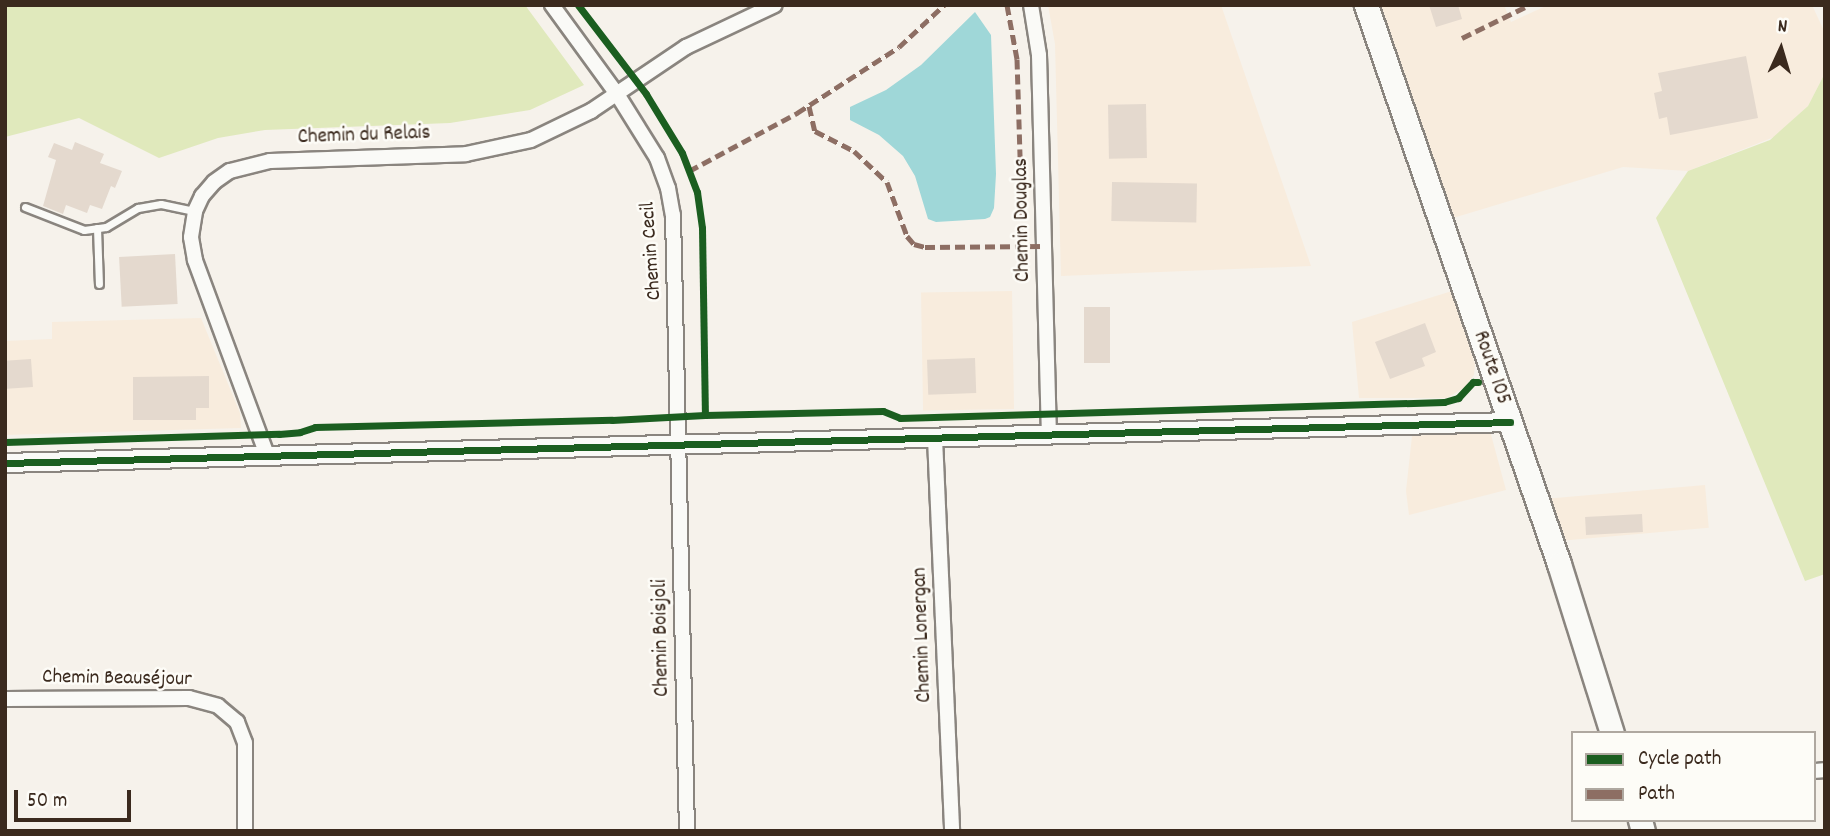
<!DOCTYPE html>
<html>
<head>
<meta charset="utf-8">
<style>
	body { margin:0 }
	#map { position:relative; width:1830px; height:836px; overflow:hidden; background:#f6f2eb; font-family:Dekko,sans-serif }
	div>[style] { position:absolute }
	.built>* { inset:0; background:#f8ecdd; transform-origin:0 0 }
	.green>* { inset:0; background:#e0e9bc }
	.water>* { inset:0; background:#9fd7d8 }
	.building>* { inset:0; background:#e4d9ce; transform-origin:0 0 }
	.roads { filter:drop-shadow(2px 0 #8a857f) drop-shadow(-2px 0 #8a857f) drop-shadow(0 2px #8a857f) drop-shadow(0 -2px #8a857f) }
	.service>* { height:7px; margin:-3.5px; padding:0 3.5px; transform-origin:3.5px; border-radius:3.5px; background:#fafaf7 }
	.minor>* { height:14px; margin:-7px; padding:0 7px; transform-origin:7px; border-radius:7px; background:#fafaf7 }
	.tertiary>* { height:18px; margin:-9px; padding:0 9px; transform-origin:9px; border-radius:9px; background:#fafaf7 }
	.primary>* { height:23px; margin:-11.5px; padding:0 11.5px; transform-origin:11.5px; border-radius:11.5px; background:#fafaf7 }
	.quiet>* { height:5px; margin-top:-2.5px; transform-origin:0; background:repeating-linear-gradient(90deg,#8d6e63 0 10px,transparent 0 15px) }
	.cycleway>* { height:7px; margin:-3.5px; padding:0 3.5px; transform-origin:3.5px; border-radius:3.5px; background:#1b5e20 }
	span { translate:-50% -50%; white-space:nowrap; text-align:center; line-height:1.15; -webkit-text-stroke:5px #fdfcf7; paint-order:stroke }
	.street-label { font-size:21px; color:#3b2a1e }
	.frame { position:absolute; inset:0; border:7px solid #3b2a1e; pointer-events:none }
	.legend { position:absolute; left:1571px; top:731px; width:245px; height:91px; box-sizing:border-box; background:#fdfcf7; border:2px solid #afa8a0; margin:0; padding:9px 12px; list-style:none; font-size:21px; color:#3b2a1e }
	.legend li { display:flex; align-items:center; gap:14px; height:35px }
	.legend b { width:35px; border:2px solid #afa8a0 }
	.north { position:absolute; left:1746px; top:14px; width:70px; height:70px; -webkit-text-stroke:5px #fdfcf7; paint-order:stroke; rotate:4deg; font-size:19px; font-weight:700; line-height:28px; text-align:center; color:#3b2a1e }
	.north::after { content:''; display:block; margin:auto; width:24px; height:32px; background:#3b2a1e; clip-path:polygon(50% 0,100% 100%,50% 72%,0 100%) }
	.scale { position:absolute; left:14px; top:790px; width:117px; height:32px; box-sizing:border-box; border:4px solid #3b2a1e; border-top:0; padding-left:9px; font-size:21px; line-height:24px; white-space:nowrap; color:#3b2a1e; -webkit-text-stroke:5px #fdfcf7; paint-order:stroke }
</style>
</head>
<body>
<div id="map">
	<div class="built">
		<i style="clip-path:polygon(1048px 5px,1221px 5px,1311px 266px,1061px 276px,1055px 44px)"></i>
		<i style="clip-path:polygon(1375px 5px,1504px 5px,1511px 22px,1548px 5px,1812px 5px,1825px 33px,1825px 73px,1808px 106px,1774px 137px,1688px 171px,1623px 167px,1453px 218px)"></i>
		<i style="left:1012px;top:291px;width:118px;height:91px;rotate:89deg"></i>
		<i style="clip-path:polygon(1452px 291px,1475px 364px,1474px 375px,1465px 387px,1447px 398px,1359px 398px,1352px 322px)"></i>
		<i style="clip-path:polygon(201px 318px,240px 413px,241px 428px,5px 435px,5px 341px,52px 339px,52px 322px)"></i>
		<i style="clip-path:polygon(1490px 431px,1506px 490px,1409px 515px,1406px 491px,1412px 436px)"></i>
		<i style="left:1705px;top:485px;width:43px;height:156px;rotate:85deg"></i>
	</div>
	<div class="green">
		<i style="clip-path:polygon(5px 5px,525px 5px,584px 85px,530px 110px,450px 123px,265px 130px,218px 138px,159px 158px,79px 118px,5px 137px)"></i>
		<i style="clip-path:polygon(1825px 73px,1825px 574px,1805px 581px,1656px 218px,1688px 171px,1770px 140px,1808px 106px)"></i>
	</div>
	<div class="water">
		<i style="clip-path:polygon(975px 12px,991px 35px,996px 174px,994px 208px,990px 217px,985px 219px,936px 222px,928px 219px,915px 176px,903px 156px,879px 135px,850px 120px,850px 107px,886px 90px,921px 65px)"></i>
	</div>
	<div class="building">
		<i style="clip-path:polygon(1429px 5px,1458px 5px,1462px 19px,1436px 27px)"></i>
		<i style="clip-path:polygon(1746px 56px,1758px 118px,1670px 135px,1667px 117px,1659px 119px,1654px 93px,1662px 91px,1658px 73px)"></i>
		<i style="left:1146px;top:104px;width:54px;height:38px;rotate:89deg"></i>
		<i style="clip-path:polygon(75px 142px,104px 154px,100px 163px,122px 171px,115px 188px,111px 186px,102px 209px,90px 205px,87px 213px,66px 205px,63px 214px,43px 206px,56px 160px,48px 157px,54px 143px,72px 150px)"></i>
		<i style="left:1112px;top:182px;width:85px;height:39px;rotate:1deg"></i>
		<i style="left:175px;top:254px;width:50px;height:56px;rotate:87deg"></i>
		<i style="left:1084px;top:307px;width:26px;height:56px"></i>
		<i style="clip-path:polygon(1425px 323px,1436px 352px,1422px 358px,1425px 366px,1390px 379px,1375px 342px)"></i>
		<i style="left:975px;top:358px;width:35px;height:48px;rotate:88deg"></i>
		<i style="left:31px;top:359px;width:28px;height:26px;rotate:86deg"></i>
		<i style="clip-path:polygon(209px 376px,209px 408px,196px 408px,196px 420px,133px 420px,133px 377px)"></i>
		<i style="left:1642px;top:514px;width:18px;height:57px;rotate:87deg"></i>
	</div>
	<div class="roads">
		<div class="service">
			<i style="left:25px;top:207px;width:63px;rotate:21.3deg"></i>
			<i style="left:84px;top:230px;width:22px;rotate:-8deg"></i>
			<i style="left:106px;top:227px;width:37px;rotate:-31deg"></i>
			<i style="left:138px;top:208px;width:23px;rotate:-10deg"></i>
			<i style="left:161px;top:204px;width:35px;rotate:12deg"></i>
			<i style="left:97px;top:228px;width:56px;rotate:88deg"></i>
		</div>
		<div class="minor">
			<i style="left:552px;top:5px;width:110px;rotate:53.9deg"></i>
			<i style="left:617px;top:94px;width:75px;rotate:58deg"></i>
			<i style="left:657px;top:158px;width:32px;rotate:70deg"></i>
			<i style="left:668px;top:188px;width:27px;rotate:80deg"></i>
			<i style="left:673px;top:215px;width:616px;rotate:88.7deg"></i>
			<i style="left:1031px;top:5px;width:51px;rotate:80.9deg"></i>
			<i style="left:1039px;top:55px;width:380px;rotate:88.5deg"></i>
			<i style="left:935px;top:438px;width:393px;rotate:87.5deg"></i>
			<i style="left:267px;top:455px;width:208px;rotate:-110.3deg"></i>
			<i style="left:195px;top:260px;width:23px;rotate:-100deg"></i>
			<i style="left:191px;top:237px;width:26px;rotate:-81deg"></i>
			<i style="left:195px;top:211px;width:17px;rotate:-65deg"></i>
			<i style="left:202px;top:196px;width:18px;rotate:-49deg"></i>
			<i style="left:214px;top:182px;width:19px;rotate:-35deg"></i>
			<i style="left:230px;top:171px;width:41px;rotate:-14deg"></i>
			<i style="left:270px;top:161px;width:196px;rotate:-2deg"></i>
			<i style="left:466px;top:154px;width:66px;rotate:-12.2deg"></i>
			<i style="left:531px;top:140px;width:67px;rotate:-25.8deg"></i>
			<i style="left:591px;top:111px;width:115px;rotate:-34deg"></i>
			<i style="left:686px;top:47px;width:98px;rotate:-25.3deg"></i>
			<i style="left:5px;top:699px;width:184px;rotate:-0.3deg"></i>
			<i style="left:189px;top:698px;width:30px;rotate:15deg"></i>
			<i style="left:218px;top:706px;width:25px;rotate:40deg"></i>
			<i style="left:237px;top:722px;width:22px;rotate:69deg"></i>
			<i style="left:245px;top:743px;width:88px;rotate:90deg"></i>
			<i style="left:1814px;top:771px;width:11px;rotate:-5deg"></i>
		</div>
		<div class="tertiary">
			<i style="left:5px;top:463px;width:1506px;rotate:-1.56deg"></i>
		</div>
		<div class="primary">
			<i style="left:1366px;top:5px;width:591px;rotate:70.95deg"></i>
			<i style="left:1559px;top:564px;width:177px;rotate:72.6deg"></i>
			<i style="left:1640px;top:820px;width:11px;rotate:75deg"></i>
		</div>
	</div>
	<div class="quiet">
		<i style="left:1007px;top:5px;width:55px;rotate:79.5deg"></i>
		<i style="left:1017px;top:59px;width:187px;rotate:88.2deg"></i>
		<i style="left:1462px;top:38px;width:75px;rotate:-26.2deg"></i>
		<i style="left:809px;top:106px;width:26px;rotate:77deg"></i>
		<i style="left:815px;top:131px;width:44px;rotate:27.1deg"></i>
		<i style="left:854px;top:151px;width:45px;rotate:43.2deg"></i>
		<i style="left:887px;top:182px;width:58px;rotate:69.7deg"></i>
		<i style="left:907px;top:236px;width:11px;rotate:49deg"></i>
		<i style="left:914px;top:244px;width:11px;rotate:15deg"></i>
		<i style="left:925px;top:247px;width:119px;rotate:-0.5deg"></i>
		<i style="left:689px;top:171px;width:123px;rotate:-28.2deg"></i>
		<i style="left:797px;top:113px;width:121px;rotate:-32.9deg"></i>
		<i style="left:899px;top:47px;width:62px;rotate:-43deg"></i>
	</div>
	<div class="cycleway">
		<i style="left:578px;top:5px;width:112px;rotate:52.6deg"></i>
		<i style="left:646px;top:94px;width:69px;rotate:58.6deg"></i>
		<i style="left:682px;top:153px;width:42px;rotate:69deg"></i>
		<i style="left:697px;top:192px;width:36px;rotate:82deg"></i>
		<i style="left:702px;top:228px;width:187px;rotate:89.1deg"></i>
		<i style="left:5px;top:442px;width:274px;rotate:-1.7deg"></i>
		<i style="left:279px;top:434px;width:21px;rotate:-5deg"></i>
		<i style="left:300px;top:432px;width:16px;rotate:-18deg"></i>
		<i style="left:315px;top:427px;width:297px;rotate:-1.4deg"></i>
		<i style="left:612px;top:420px;width:93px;rotate:-3.1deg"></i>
		<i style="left:705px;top:415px;width:178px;rotate:-1.3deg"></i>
		<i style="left:883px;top:411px;width:18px;rotate:22deg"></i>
		<i style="left:900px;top:418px;width:544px;rotate:-1.68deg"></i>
		<i style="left:1444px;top:402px;width:15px;rotate:-16deg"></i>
		<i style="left:1458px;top:398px;width:22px;rotate:-47deg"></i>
		<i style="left:1473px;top:382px;width:5px"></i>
		<i style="left:5px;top:463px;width:1506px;rotate:-1.56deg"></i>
	</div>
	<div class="street-label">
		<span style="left:364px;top:136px;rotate:-2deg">Chemin du Relais</span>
		<span style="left:1023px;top:220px;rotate:-91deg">Chemin Douglas</span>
		<span style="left:652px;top:251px;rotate:-94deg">Chemin Cecil</span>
		<span style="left:1491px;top:368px;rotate:71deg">Route 105</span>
		<span style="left:923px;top:635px;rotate:-92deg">Chemin Lonergan</span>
		<span style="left:662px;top:638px;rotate:-91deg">Chemin Boisjoli</span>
		<span style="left:117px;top:679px;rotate:1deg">Chemin Beauséjour</span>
	</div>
	<div class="frame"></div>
	<ul class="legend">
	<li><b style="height:9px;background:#1b5e20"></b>Cycle path</li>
	<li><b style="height:9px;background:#8d6e63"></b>Path</li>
	</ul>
	<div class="north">N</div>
	<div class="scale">50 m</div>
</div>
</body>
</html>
